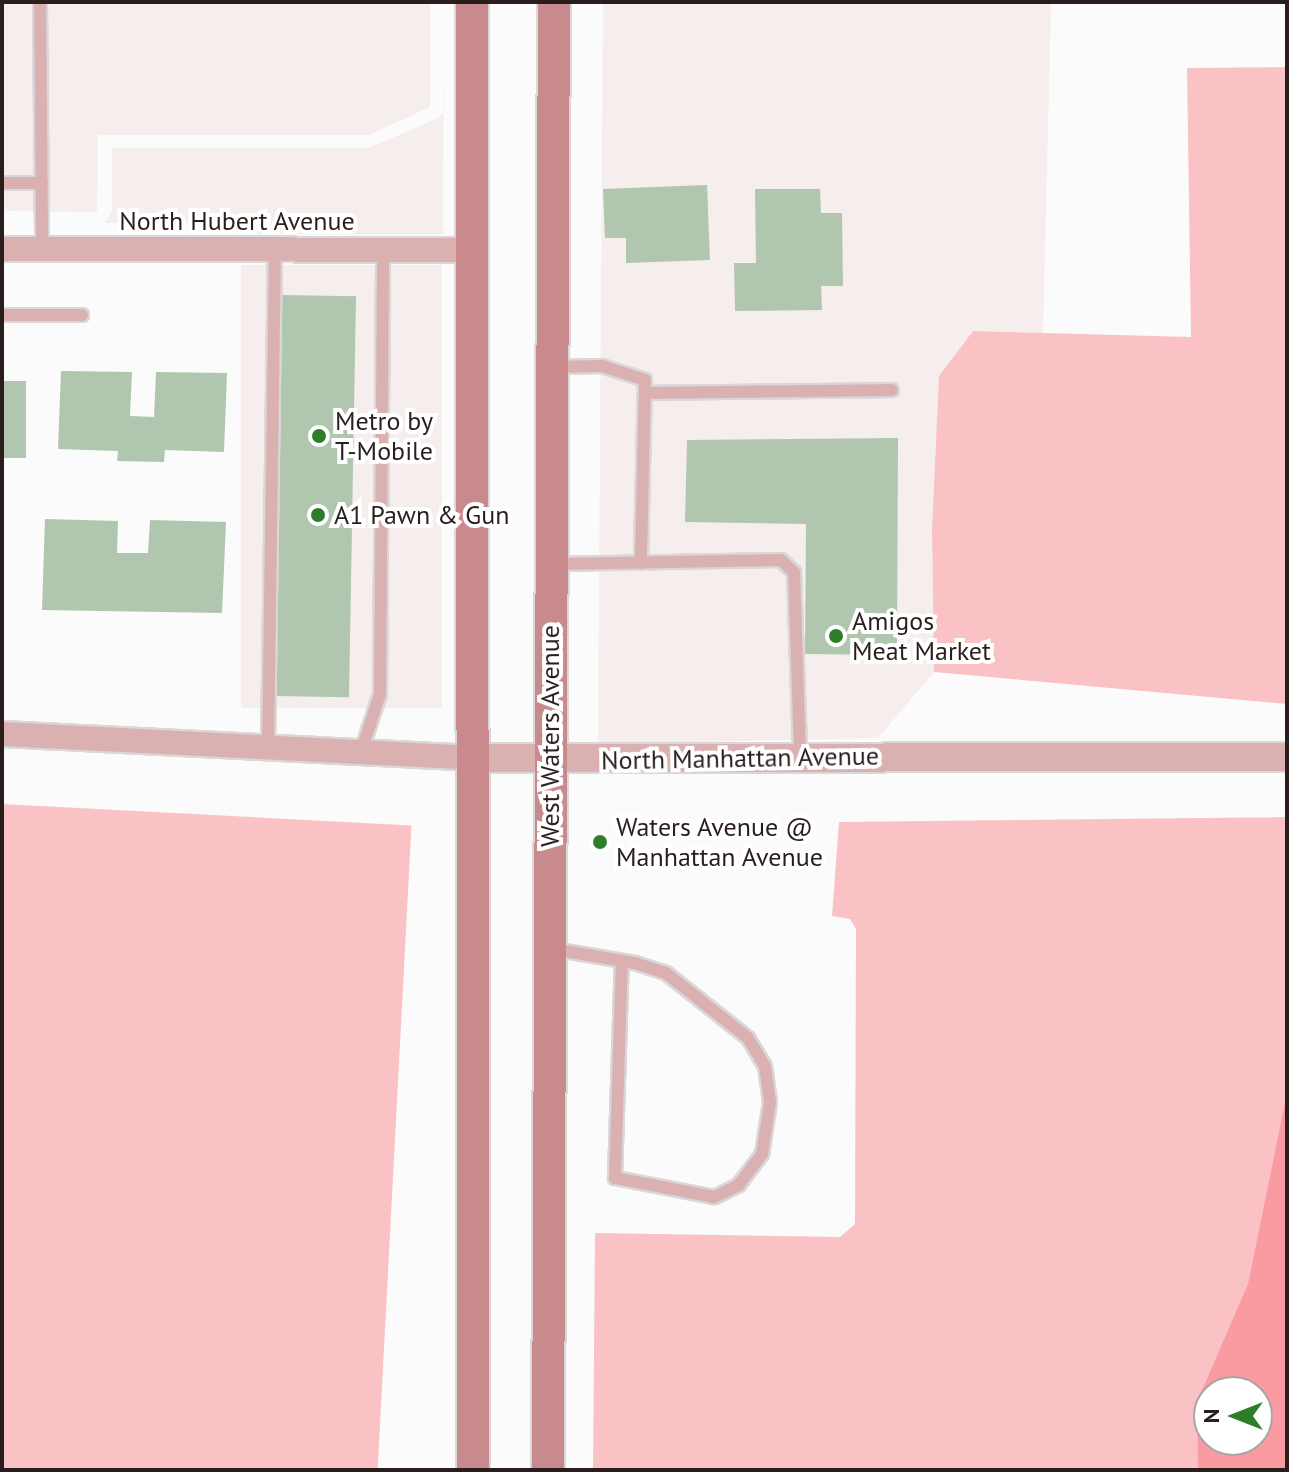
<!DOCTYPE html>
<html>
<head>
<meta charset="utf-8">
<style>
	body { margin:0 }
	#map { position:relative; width:1289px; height:1472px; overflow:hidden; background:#fbfbfb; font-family:"PT Sans",sans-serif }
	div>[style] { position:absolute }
	.built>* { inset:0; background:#f6eded; transform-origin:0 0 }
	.green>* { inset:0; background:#fac2c5; transform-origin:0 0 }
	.forest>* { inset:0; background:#fa9ba2 }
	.building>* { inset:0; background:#b0c6ae; transform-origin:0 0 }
	.roads { filter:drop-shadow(2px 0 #d9d7d7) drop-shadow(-2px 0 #d9d7d7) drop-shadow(0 2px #d9d7d7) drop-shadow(0 -2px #d9d7d7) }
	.service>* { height:12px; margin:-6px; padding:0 6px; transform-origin:6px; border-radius:6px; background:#dbb0b1 }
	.minor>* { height:24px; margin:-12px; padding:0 12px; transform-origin:12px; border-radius:12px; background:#dbb0b1 }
	.tertiary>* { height:28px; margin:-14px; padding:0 14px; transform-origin:14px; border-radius:14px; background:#dbb0b1 }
	.secondary>* { height:32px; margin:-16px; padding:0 16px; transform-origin:16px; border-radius:16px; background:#c98a8e }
	.dots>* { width:22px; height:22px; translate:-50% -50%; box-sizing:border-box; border:4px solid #fff; border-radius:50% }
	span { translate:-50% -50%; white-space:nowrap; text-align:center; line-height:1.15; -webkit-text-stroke:8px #fff; paint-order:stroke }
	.street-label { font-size:26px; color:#291d1d }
	.poi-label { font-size:26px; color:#291d1d }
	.left { translate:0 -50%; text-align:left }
	.frame { position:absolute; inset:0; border:4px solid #291d1d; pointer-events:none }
	.north { position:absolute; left:1193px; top:1376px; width:80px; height:80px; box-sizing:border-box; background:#fff; border:2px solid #a9a5a5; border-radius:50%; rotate:270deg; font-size:22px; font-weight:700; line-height:32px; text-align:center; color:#291d1d }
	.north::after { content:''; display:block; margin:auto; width:28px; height:36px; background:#2e7e29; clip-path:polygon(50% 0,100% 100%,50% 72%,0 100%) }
</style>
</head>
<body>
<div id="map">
	<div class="built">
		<i style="clip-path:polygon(2px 2px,430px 2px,430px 107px,369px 135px,98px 135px,97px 212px,2px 211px)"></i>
		<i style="clip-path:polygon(444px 2px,443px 234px,241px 234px,240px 223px,105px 223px,112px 212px,112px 148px,369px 148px,436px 119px,444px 112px)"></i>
		<i style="clip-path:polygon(603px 2px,1051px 2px,1043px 333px,973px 331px,939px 376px,932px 529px,934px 672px,878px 738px,598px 744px)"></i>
		<i style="left:241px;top:265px;width:201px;height:443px"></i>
	</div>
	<div class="green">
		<i style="clip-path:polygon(1287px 67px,1287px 704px,934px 672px,932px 529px,939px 376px,973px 331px,1191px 337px,1187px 68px)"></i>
		<i style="left:2px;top:804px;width:410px;height:666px;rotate:3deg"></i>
		<i style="clip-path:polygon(evenodd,1287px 817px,1287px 1470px,593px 1470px,595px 1233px,840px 1237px,855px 1224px,856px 929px,850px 919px,832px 916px,839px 822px,1287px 817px,1209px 1392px,1257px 1392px,1257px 1440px,1209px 1440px,1209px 1392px)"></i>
	</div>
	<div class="forest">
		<i style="clip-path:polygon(evenodd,1287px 1093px,1287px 1470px,1198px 1470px,1197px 1402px,1248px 1284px,1287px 1093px,1209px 1392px,1257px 1392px,1257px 1440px,1209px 1440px,1209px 1392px)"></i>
	</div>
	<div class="building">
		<i style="clip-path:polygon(707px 185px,710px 260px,626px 263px,626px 238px,605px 238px,603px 189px)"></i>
		<i style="clip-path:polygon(755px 189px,820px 189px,821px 213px,842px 213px,843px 286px,821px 286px,822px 310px,735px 311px,734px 263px,756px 263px)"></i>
		<i style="left:281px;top:295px;width:75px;height:401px;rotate:1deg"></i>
		<i style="clip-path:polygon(61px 371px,132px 372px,130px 416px,154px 417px,156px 372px,227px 373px,224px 452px,165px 450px,164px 462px,117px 461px,118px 451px,58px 449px)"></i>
		<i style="left:2px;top:381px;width:24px;height:77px"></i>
		<i style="clip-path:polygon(898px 438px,897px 655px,805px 654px,806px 524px,685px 522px,687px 440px)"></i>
		<i style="clip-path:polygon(45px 519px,118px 521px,117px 553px,148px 553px,150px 520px,226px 522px,222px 613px,42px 610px)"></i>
	</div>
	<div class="roads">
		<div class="service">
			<i style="left:40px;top:2px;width:247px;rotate:89.5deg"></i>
			<i style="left:2px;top:183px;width:40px"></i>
			<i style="left:2px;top:315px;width:80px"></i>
			<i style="left:553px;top:367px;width:49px;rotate:-1.2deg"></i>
			<i style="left:602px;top:366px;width:45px;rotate:18deg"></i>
			<i style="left:645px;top:380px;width:183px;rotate:91.3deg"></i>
			<i style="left:647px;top:393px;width:245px;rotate:-0.7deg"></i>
			<i style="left:554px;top:564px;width:227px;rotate:-1deg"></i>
			<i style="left:781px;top:560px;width:18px;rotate:43deg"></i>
			<i style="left:794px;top:572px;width:183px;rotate:88.1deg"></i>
			<i style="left:268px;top:748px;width:499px;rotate:-89.2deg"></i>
			<i style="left:360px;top:755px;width:64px;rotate:-71.8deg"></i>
			<i style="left:380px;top:694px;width:445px;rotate:-89.6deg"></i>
			<i style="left:553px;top:949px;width:83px;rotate:9.7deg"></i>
			<i style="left:635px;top:963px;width:33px;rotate:18deg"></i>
			<i style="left:666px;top:973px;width:105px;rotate:38.4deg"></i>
			<i style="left:748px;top:1038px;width:33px;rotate:59deg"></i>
			<i style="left:765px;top:1066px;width:36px;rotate:82deg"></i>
			<i style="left:770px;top:1102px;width:53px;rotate:98.7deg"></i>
			<i style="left:762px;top:1154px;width:39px;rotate:127deg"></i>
			<i style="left:739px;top:1185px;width:28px;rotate:154deg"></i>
			<i style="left:714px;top:1197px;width:101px;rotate:-169.1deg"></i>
			<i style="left:615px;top:1178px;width:217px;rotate:-88.2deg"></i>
		</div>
		<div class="minor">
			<i style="left:2px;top:249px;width:470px;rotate:0.1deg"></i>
			<i style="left:2px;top:734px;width:475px;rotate:2.9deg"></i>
		</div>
		<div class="tertiary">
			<i style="left:476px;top:758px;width:811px;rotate:-0.07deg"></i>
		</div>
		<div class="secondary">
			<i style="left:472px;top:2px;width:1468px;rotate:89.96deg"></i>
			<i style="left:548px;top:1470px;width:1468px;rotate:-89.77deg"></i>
		</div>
	</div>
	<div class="dots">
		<i style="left:319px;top:436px;background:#2e7e29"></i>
		<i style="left:318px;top:515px;background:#2e7e29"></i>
		<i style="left:836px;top:636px;background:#2e7e29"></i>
		<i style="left:600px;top:842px;background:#2e7e29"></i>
	</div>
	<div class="street-label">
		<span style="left:237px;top:221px">North Hubert Avenue</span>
		<span style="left:550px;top:736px;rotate:-90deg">West Waters Avenue</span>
		<span style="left:740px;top:758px;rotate:-1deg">North Manhattan Avenue</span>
	</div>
	<div class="poi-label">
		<span class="left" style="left:335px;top:436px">Metro by<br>T-Mobile</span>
		<span class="left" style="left:334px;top:515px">A1 Pawn &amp; Gun</span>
		<span class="left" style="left:852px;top:636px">Amigos<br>Meat Market</span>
		<span class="left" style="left:616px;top:842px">Waters Avenue @<br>Manhattan Avenue</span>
	</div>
	<div class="frame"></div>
	<div class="north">N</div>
</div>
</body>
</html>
